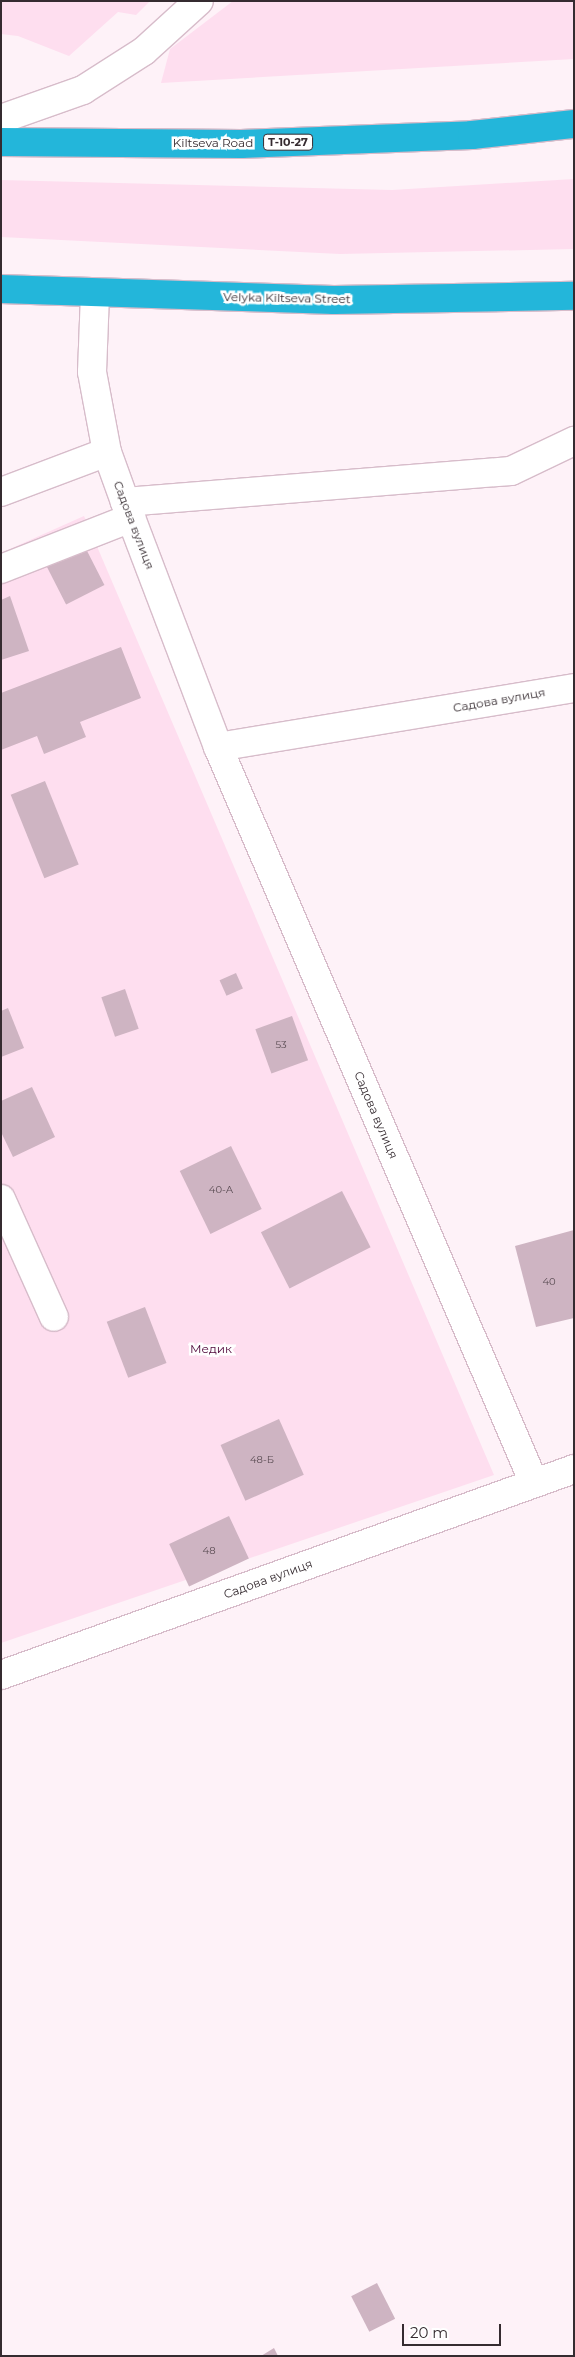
<!DOCTYPE html>
<html>
<head>
<meta charset="utf-8">
<style>
	body { margin:0 }
	#map { position:relative; width:575px; height:2357px; overflow:hidden; background:#fef2f8; font-family:Montserrat,sans-serif }
	div>[style] { position:absolute }
	.green>* { inset:0; background:#fedeef }
	.building>* { inset:0; background:#ceb4c2; transform-origin:0 0 }
	.roads { filter:drop-shadow(1px 0 #d7bcca) drop-shadow(-1px 0 #d7bcca) drop-shadow(0 1px #d7bcca) drop-shadow(0 -1px #d7bcca) }
	.minor>* { height:28px; margin:-14px; padding:0 14px; transform-origin:14px; border-radius:14px; background:#fff }
	.highway>* { height:28px; margin:-14px; padding:0 14px; transform-origin:14px; border-radius:14px; background:#23b6da }
	span { translate:-50% -50%; white-space:nowrap; text-align:center; line-height:1.15; -webkit-text-stroke:5px #fff; paint-order:stroke }
	.number-label { font-size:10px; color:#5b4d54 }
	.number-label span { -webkit-text-stroke-width:0 }
	.shield-label span { padding:1px 4px; background:#fff; border:1px solid; border-radius:4px; -webkit-text-stroke-width:0 }
	.shield-label { font-size:11px; color:#352b30; font-weight:700 }
	.street-label { font-size:12px; color:#352b30 }
	.park-label { font-size:12px; color:#4c0337 }
	.frame { position:absolute; inset:0; border:2px solid #352b30; pointer-events:none }
	.scale { position:absolute; left:402px; top:2324px; width:99px; height:22px; box-sizing:border-box; border:2px solid #352b30; border-top:0; padding-left:6px; font-size:15px; line-height:18px; white-space:nowrap; color:#352b30; -webkit-text-stroke:4px #fff; paint-order:stroke }
</style>
</head>
<body>
<div id="map">
	<div class="green">
		<i style="clip-path:polygon(1px 1px,150px 1px,136px 15px,118px 12px,69px 56px,18px 36px,1px 34px)"></i>
		<i style="clip-path:polygon(233px 1px,574px 1px,574px 59px,161px 83px,170px 49px)"></i>
		<i style="clip-path:polygon(574px 179px,574px 249px,340px 254px,1px 237px,1px 180px,392px 190px)"></i>
		<i style="clip-path:polygon(84px 516px,494px 1475px,1px 1643px,1px 553px)"></i>
	</div>
	<div class="building">
		<i style="left:84px;top:545px;width:45px;height:43px;rotate:63deg"></i>
		<i style="clip-path:polygon(10px 596px,29px 651px,1px 660px,1px 600px)"></i>
		<i style="clip-path:polygon(121px 647px,141px 698px,80px 722px,86px 737px,44px 754px,37px 736px,1px 750px,1px 693px)"></i>
		<i style="left:45px;top:781px;width:90px;height:37px;rotate:68deg"></i>
		<i style="left:236px;top:973px;width:17px;height:18px;rotate:66deg"></i>
		<i style="left:125px;top:989px;width:42px;height:25px;rotate:71deg"></i>
		<i style="clip-path:polygon(8px 1008px,24px 1048px,1px 1057px,1px 1011px)"></i>
		<i style="left:292px;top:1016px;width:47px;height:39px;rotate:70deg"></i>
		<i style="clip-path:polygon(32px 1087px,55px 1137px,13px 1157px,1px 1132px,1px 1101px)"></i>
		<i style="left:231px;top:1146px;width:70px;height:57px;rotate:64deg"></i>
		<i style="left:342px;top:1191px;width:63px;height:91px;rotate:63deg"></i>
		<i style="clip-path:polygon(574px 1230px,574px 1318px,536px 1327px,515px 1246px)"></i>
		<i style="left:145px;top:1307px;width:60px;height:41px;rotate:69deg"></i>
		<i style="left:279px;top:1419px;width:61px;height:64px;rotate:66deg"></i>
		<i style="left:229px;top:1516px;width:47px;height:66px;rotate:65deg"></i>
		<i style="left:377px;top:2283px;width:40px;height:29px;rotate:63deg"></i>
		<i style="clip-path:polygon(274px 2348px,278px 2356px,261px 2356px)"></i>
	</div>
	<div class="roads">
		<div class="minor">
			<i style="left:1px;top:119px;width:87px;rotate:-19.5deg"></i>
			<i style="left:83px;top:90px;width:72px;rotate:-32.6deg"></i>
			<i style="left:144px;top:51px;width:74px;rotate:-42.3deg"></i>
			<i style="left:95px;top:294px;width:78px;rotate:92.2deg"></i>
			<i style="left:92px;top:372px;width:81px;rotate:79.4deg"></i>
			<i style="left:107px;top:452px;width:53px;rotate:70.2deg"></i>
			<i style="left:125px;top:502px;width:262px;rotate:69.2deg"></i>
			<i style="left:218px;top:747px;width:801px;rotate:66.76deg"></i>
			<i style="left:1px;top:492px;width:113px;rotate:-20.7deg"></i>
			<i style="left:125px;top:502px;width:387px;rotate:-4.6deg"></i>
			<i style="left:511px;top:471px;width:70px;rotate:-25.5deg"></i>
			<i style="left:1px;top:569px;width:140px;rotate:-21.4deg"></i>
			<i style="left:218px;top:747px;width:361px;rotate:-9.4deg"></i>
			<i style="left:1px;top:1199px;width:129px;rotate:65.8deg"></i>
			<i style="left:1px;top:1675px;width:609px;rotate:-19.77deg"></i>
		</div>
		<div class="highway">
			<i style="left:1px;top:142px;width:240px;rotate:0.5deg"></i>
			<i style="left:241px;top:144px;width:231px;rotate:-2.2deg"></i>
			<i style="left:472px;top:135px;width:103px;rotate:-6.2deg"></i>
			<i style="left:1px;top:289px;width:333px;rotate:1.9deg"></i>
			<i style="left:334px;top:300px;width:240px;rotate:-1deg"></i>
		</div>
	</div>
	<div class="number-label">
		<span style="left:281px;top:1045px">53</span>
		<span style="left:221px;top:1190px">40-А</span>
		<span style="left:549px;top:1282px">40</span>
		<span style="left:262px;top:1460px">48-Б</span>
		<span style="left:209px;top:1551px">48</span>
	</div>
	<div class="shield-label">
		<span style="left:288px;top:142px">Т-10-27</span>
	</div>
	<div class="street-label">
		<span style="left:213px;top:143px">Kiltseva Road</span>
		<span style="left:287px;top:298px;rotate:1deg">Velyka Kiltseva Street</span>
		<span style="left:134px;top:525px;rotate:69deg">Садова вулиця</span>
		<span style="left:499px;top:700px;rotate:-10deg">Садова вулиця</span>
		<span style="left:376px;top:1115px;rotate:67deg">Садова вулиця</span>
		<span style="left:268px;top:1579px;rotate:-20deg">Садова вулиця</span>
	</div>
	<div class="park-label">
		<span style="left:211px;top:1349px">Медик</span>
	</div>
	<div class="frame"></div>
	<div class="scale">20 m</div>
</div>
</body>
</html>
